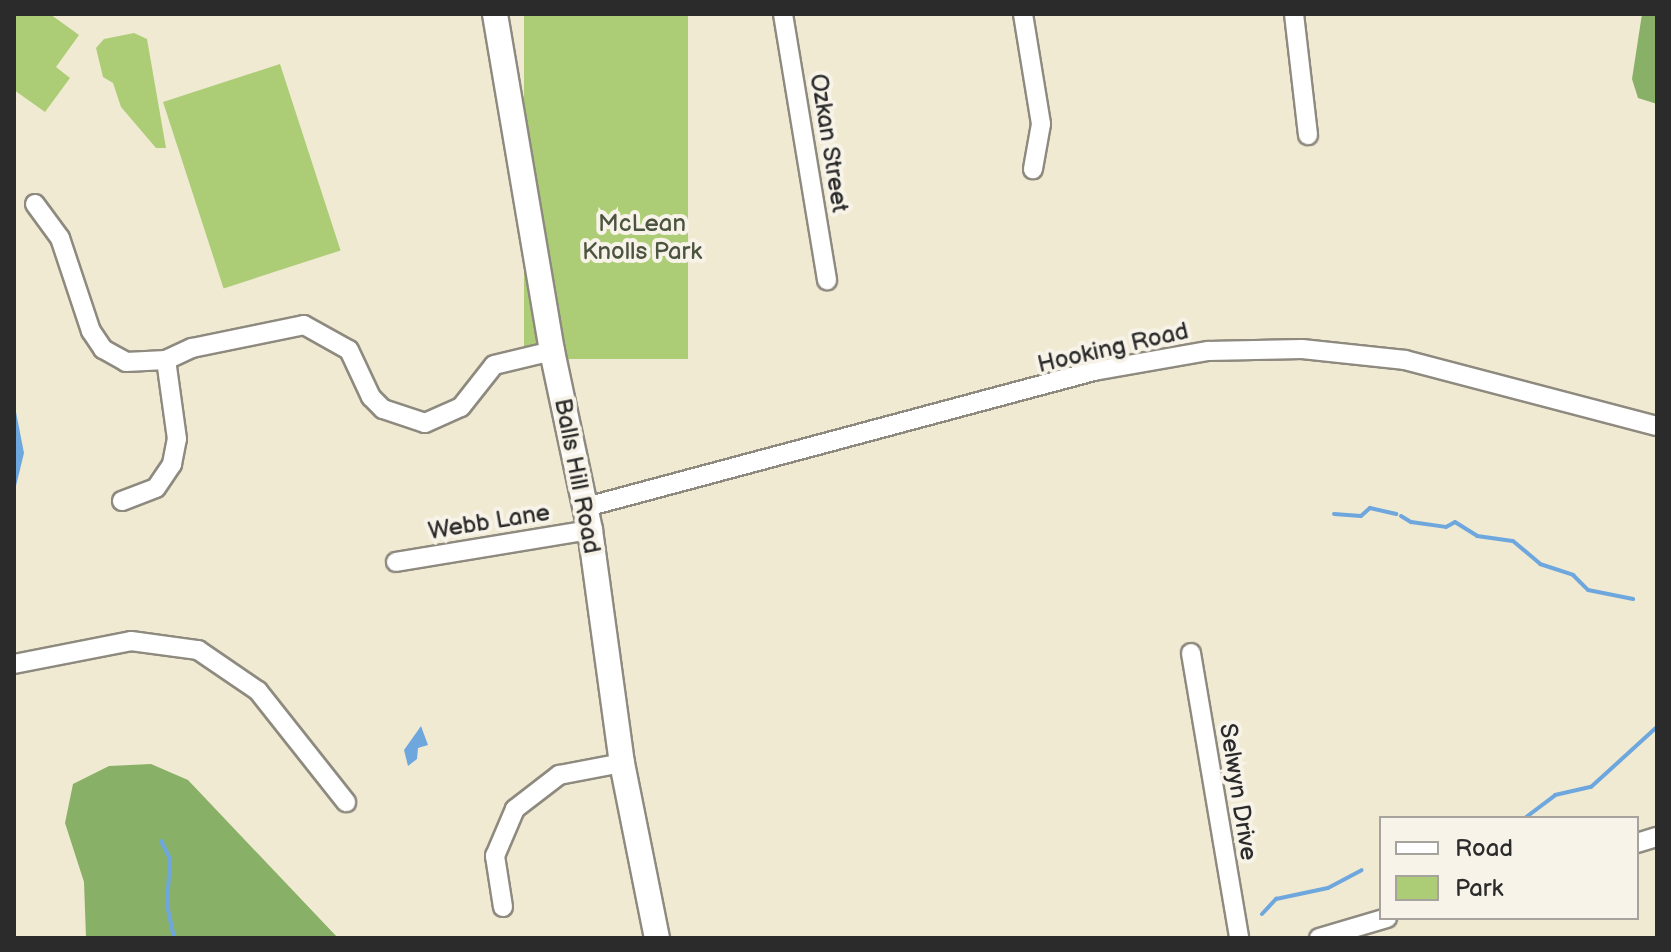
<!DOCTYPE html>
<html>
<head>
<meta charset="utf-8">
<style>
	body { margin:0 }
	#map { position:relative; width:1671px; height:952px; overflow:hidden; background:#f0ead3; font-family:"Balsamiq Sans",sans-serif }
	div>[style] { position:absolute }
	.green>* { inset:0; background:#accd76; transform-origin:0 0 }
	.forest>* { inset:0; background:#89b067 }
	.water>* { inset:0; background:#6ea7dd }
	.stream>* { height:4px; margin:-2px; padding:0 2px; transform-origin:2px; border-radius:2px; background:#6ea7dd }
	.roads { filter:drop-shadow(2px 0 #8e8a7f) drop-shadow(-2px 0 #8e8a7f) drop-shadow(0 2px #8e8a7f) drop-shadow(0 -2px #8e8a7f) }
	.street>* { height:18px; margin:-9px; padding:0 9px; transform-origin:9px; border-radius:9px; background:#fff }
	.secondary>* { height:24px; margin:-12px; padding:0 12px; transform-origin:12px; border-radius:12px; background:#fff }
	span { translate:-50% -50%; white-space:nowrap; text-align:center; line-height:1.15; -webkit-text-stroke:8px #f7f3e8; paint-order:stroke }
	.street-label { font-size:24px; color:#2b2b2b }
	.park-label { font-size:24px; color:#4b543e }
	.frame { position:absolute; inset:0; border:16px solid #2b2b2b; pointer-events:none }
	.legend { position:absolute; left:1379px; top:816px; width:260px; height:104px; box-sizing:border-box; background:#f7f3e8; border:2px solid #a5a39c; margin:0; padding:10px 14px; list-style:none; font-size:24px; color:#2b2b2b }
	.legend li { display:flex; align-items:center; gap:16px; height:40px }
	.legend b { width:40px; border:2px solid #a5a39c }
</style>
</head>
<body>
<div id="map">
	<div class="green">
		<i style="clip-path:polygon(14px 14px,50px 14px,79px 35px,56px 67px,70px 78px,45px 112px,14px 90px)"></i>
		<i style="left:524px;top:14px;width:164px;height:345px"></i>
		<i style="clip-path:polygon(134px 33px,147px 39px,166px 148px,156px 148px,121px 107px,113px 83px,103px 77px,96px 48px,104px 39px)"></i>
		<i style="left:280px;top:64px;width:196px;height:123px;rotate:72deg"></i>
	</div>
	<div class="forest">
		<i style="clip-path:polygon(1642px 14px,1657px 14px,1657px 104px,1638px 98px,1632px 79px)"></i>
		<i style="clip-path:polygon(151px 764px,188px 780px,338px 938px,86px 938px,84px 882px,65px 823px,73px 784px,109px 766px)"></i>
	</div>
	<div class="water">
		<i style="clip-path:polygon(14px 402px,24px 453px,14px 494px)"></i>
		<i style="clip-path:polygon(421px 726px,428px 745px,418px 748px,417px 759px,408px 766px,404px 750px)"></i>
	</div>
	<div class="stream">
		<i style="left:1334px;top:514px;width:27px;rotate:4deg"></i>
		<i style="left:1361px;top:516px;width:12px;rotate:-42deg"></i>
		<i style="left:1370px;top:508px;width:27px;rotate:13deg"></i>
		<i style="left:1401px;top:516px;width:12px;rotate:31deg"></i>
		<i style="left:1411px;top:522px;width:35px;rotate:8deg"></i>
		<i style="left:1446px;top:527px;width:10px;rotate:-29deg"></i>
		<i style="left:1455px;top:522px;width:26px;rotate:32deg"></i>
		<i style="left:1477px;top:536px;width:36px;rotate:8deg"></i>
		<i style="left:1513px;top:541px;width:35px;rotate:40deg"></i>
		<i style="left:1540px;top:564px;width:35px;rotate:18deg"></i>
		<i style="left:1573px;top:575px;width:21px;rotate:45deg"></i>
		<i style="left:1588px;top:590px;width:46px;rotate:11.3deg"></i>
		<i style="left:1525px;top:818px;width:38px;rotate:-37deg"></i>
		<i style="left:1555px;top:795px;width:37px;rotate:-13deg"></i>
		<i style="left:1591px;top:787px;width:89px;rotate:-42.3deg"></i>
		<i style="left:161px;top:841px;width:20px;rotate:63deg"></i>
		<i style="left:170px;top:859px;width:46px;rotate:93.7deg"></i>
		<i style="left:167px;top:905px;width:34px;rotate:78deg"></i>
		<i style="left:1262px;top:914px;width:21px;rotate:-47deg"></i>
		<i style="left:1276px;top:899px;width:53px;rotate:-11.9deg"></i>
		<i style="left:1328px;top:888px;width:38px;rotate:-28deg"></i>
	</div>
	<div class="roads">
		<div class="street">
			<i style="left:783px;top:14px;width:270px;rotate:80.6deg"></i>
			<i style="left:1023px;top:14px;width:111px;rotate:80.7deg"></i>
			<i style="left:1041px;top:124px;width:46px;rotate:100.1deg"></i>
			<i style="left:1294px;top:14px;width:122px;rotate:83.4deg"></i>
			<i style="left:35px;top:204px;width:42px;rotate:53.7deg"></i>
			<i style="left:60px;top:238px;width:98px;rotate:71.6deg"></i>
			<i style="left:91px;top:331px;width:22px;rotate:56deg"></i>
			<i style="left:103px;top:349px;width:26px;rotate:29deg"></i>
			<i style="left:126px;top:362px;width:40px;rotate:-2.9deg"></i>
			<i style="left:166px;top:360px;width:29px;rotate:-25deg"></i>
			<i style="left:192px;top:348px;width:114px;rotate:-11.6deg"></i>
			<i style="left:304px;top:325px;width:51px;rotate:29.1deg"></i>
			<i style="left:349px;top:350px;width:52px;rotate:64.9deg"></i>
			<i style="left:371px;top:397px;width:17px;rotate:45deg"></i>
			<i style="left:383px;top:409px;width:44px;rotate:18.4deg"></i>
			<i style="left:425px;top:423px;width:39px;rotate:-24deg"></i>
			<i style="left:461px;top:407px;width:53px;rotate:-51.8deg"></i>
			<i style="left:494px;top:365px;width:60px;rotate:-13.6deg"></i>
			<i style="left:122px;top:501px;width:36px;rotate:-21deg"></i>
			<i style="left:156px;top:488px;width:29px;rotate:-56deg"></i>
			<i style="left:172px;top:464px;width:25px;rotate:-79deg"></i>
			<i style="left:177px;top:439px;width:80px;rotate:-97.9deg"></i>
			<i style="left:586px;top:507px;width:526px;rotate:-14.99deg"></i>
			<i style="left:1094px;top:371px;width:116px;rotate:-10deg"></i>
			<i style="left:1208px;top:351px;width:94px;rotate:-1.2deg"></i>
			<i style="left:1302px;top:349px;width:104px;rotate:6.1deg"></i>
			<i style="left:1405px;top:360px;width:260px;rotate:14.7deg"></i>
			<i style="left:396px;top:562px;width:197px;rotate:-9.4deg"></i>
			<i style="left:1191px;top:653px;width:289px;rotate:80.4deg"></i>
			<i style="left:14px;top:664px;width:119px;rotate:-11.1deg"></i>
			<i style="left:131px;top:641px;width:68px;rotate:7.7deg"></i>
			<i style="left:198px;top:650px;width:73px;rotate:34.3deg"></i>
			<i style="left:258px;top:691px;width:142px;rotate:51.6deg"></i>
			<i style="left:1637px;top:843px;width:21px;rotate:-17deg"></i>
			<i style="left:503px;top:907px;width:52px;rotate:-98.9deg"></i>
			<i style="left:495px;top:856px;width:51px;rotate:-66.9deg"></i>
			<i style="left:515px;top:809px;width:56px;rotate:-37.7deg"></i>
			<i style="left:559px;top:775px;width:64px;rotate:-10.8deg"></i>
			<i style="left:1319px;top:938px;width:71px;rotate:-16.4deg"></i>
		</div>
		<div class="secondary">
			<i style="left:495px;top:14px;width:342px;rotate:80.4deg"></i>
			<i style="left:552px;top:351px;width:183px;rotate:78deg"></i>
			<i style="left:590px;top:530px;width:235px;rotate:82.2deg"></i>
			<i style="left:622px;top:763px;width:178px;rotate:78.7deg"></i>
		</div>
	</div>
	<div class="street-label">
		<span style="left:829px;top:143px;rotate:81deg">Ozkan Street</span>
		<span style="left:1113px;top:348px;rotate:-13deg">Hooking Road</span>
		<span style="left:577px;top:476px;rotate:79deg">Balls Hill Road</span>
		<span style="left:489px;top:522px;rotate:-9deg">Webb Lane</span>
		<span style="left:1238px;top:792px;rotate:81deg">Selwyn Drive</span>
	</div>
	<div class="park-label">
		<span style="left:642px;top:238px">McLean<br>Knolls Park</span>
	</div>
	<div class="frame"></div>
	<ul class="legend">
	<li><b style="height:10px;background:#fff"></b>Road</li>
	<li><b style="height:22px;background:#accd76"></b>Park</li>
	</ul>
</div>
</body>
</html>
